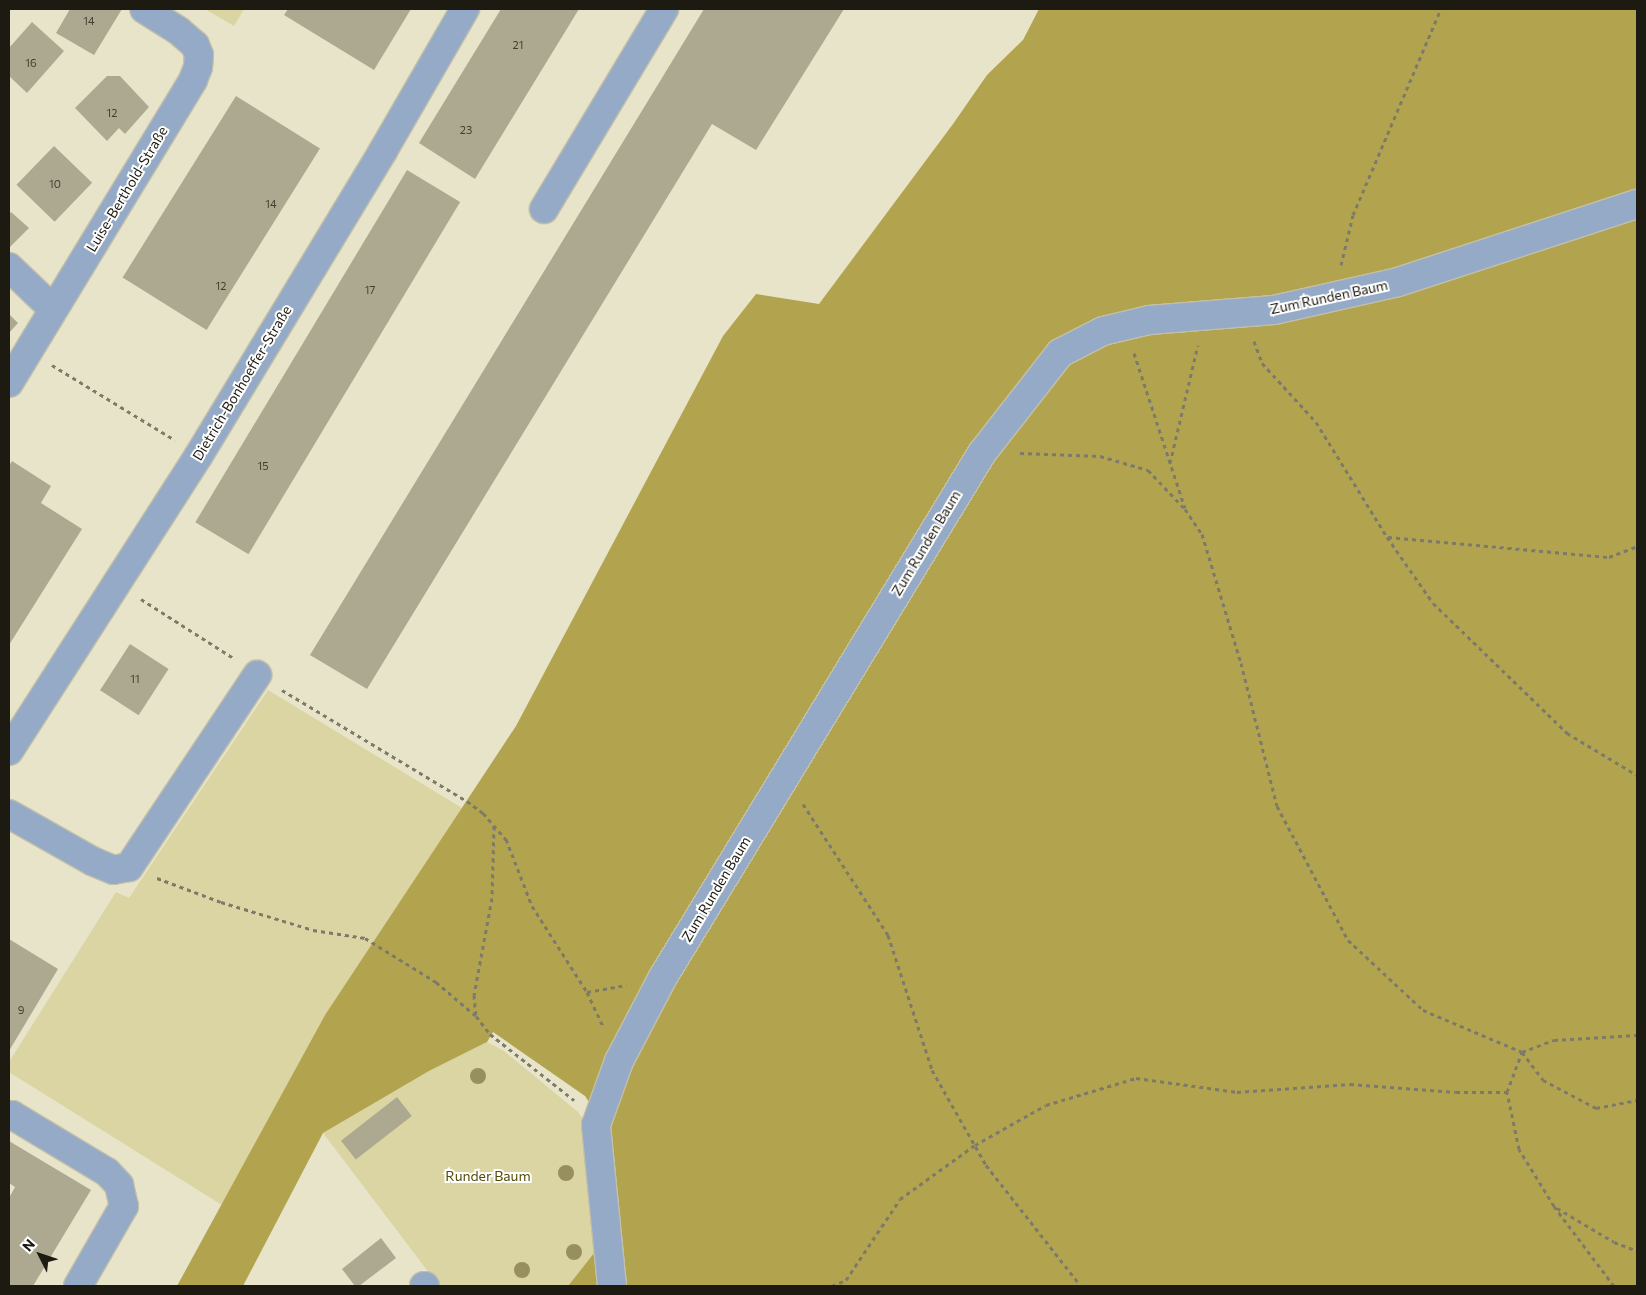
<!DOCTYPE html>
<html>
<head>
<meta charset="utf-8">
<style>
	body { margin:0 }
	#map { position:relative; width:1646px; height:1295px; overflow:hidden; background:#e8e4ca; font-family:Commissioner,sans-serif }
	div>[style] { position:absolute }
	.green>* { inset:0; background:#dbd4a3 }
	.forest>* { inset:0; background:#b2a44f }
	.building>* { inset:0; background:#ada991; transform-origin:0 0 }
	.path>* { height:3px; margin-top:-1.5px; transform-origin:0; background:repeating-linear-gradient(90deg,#7d7a69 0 4px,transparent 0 8px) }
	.roads { filter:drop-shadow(1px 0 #c3c0a9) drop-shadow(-1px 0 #c3c0a9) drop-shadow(0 1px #c3c0a9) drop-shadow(0 -1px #c3c0a9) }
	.minor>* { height:28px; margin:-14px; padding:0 14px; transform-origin:14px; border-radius:14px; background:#95aac7 }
	.trees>* { width:16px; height:16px; margin:-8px; border-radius:50%; background:#97905e }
	span { translate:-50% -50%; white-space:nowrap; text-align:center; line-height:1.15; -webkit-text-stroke:4px #fff; paint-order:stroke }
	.number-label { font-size:11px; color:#403e31 }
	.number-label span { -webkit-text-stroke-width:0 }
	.street-label { font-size:14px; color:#1c1a11 }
	.park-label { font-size:14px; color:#544b05 }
	.frame { position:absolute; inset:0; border:10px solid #1c1a11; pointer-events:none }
	.north { position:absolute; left:15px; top:1230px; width:50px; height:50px; -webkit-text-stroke:4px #fff; paint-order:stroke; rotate:311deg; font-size:14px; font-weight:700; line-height:20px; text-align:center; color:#1c1a11 }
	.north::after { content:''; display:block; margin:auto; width:18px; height:22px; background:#1c1a11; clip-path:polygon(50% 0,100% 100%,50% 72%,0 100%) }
</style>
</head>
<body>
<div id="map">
	<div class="green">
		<i style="clip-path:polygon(205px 9px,244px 9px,234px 26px)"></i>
		<i style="clip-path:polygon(268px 690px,462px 808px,325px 1015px,222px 1205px,9px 1072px,9px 1062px,116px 892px,129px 898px)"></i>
		<i style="clip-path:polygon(487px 1042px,504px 1051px,578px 1112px,590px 1130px,602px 1243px,568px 1286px,439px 1286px,323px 1133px,429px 1071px)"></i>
	</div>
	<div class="forest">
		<i style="clip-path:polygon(1039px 9px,1637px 9px,1637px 1286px,568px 1286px,602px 1243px,605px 1127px,585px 1096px,493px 1032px,487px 1042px,429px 1071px,323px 1133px,243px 1286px,177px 1286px,325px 1015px,516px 726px,723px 336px,756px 294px,819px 304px,953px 124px,987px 75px,1023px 40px)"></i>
	</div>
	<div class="building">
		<i style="clip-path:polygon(70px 9px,122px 9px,94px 55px,56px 33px)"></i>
		<i style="clip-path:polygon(288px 9px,411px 9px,374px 70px,284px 15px)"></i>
		<i style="clip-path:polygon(501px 9px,579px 9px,475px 179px,419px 143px)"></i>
		<i style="clip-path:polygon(704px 9px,844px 9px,756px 150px,712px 124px,367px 689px,310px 655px)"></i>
		<i style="clip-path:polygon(32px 22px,64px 51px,27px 93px,9px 76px,9px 48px)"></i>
		<i style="clip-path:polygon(107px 76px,120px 76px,149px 107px,125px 134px,119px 128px,107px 141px,75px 108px)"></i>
		<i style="left:236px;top:96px;width:99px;height:214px;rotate:32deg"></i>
		<i style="left:54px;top:146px;width:53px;height:54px;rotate:44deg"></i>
		<i style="left:407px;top:170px;width:62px;height:411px;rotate:31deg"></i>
		<i style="clip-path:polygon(11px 212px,29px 228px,10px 247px,9px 215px)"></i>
		<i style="clip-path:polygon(9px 314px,18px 323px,9px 333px)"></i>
		<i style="clip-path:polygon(12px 461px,51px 486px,41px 503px,82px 529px,9px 645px,9px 466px)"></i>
		<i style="left:130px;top:644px;width:46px;height:55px;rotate:33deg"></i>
		<i style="clip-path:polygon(9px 939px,58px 969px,9px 1051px)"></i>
		<i style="left:397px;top:1097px;width:24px;height:71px;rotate:52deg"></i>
		<i style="clip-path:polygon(9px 1141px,91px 1190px,33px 1286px,9px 1286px,9px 1198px,15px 1187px,9px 1183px)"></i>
		<i style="clip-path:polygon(381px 1238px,396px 1258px,359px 1286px,355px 1286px,342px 1269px)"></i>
	</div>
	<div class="path">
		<i style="left:1341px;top:265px;width:51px;rotate:-76.5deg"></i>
		<i style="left:1353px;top:215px;width:224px;rotate:-66.9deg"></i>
		<i style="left:1254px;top:341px;width:23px;rotate:70deg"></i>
		<i style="left:1262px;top:363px;width:80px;rotate:47.5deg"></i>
		<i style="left:1316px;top:422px;width:135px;rotate:58.3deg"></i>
		<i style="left:1387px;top:537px;width:80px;rotate:55.1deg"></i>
		<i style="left:1433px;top:603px;width:187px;rotate:44.1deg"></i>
		<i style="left:1567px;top:733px;width:82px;rotate:31deg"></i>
		<i style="left:1134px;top:353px;width:163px;rotate:71.8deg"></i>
		<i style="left:52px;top:365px;width:144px;rotate:31.4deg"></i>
		<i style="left:1020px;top:453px;width:80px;rotate:2.1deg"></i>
		<i style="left:1100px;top:456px;width:50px;rotate:16.3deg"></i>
		<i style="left:1148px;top:470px;width:54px;rotate:46.5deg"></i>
		<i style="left:1185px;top:509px;width:30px;rotate:56deg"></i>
		<i style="left:1202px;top:534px;width:135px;rotate:73.2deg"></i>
		<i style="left:1241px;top:663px;width:147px;rotate:75.9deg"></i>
		<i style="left:1277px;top:806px;width:152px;rotate:62.1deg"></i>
		<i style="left:1348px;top:940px;width:103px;rotate:43deg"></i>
		<i style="left:1423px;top:1010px;width:108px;rotate:23deg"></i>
		<i style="left:1522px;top:1052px;width:35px;rotate:53deg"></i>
		<i style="left:1543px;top:1080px;width:60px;rotate:27.8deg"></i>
		<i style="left:1596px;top:1108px;width:42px;rotate:-11deg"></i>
		<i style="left:1170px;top:463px;width:121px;rotate:-76.7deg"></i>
		<i style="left:1388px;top:537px;width:222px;rotate:5.2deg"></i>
		<i style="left:1609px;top:557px;width:30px;rotate:-21deg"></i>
		<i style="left:141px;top:599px;width:112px;rotate:32.6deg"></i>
		<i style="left:282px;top:690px;width:216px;rotate:31deg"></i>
		<i style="left:467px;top:801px;width:20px;rotate:37deg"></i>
		<i style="left:483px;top:813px;width:35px;rotate:49deg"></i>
		<i style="left:506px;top:839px;width:72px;rotate:68.8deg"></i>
		<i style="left:532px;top:906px;width:102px;rotate:57.4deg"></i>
		<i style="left:587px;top:992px;width:38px;rotate:65deg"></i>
		<i style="left:803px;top:804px;width:156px;rotate:57deg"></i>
		<i style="left:888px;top:935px;width:142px;rotate:71.9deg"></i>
		<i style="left:932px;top:1070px;width:109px;rotate:60.4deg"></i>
		<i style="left:986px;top:1165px;width:154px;rotate:51.9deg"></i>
		<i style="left:494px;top:826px;width:72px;rotate:91.6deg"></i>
		<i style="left:492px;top:898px;width:99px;rotate:100.5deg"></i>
		<i style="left:474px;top:995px;width:21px;rotate:85deg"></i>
		<i style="left:476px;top:1016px;width:23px;rotate:52deg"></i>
		<i style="left:490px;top:1034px;width:107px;rotate:38.2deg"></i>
		<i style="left:157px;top:878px;width:68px;rotate:20.6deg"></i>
		<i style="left:221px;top:902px;width:96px;rotate:16.9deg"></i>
		<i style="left:313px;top:930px;width:53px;rotate:8.7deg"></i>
		<i style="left:365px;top:938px;width:84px;rotate:31.8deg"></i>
		<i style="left:436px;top:982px;width:52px;rotate:40.4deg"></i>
		<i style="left:587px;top:992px;width:40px;rotate:-10deg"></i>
		<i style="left:1557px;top:1208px;width:66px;rotate:30.8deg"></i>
		<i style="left:1614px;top:1242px;width:25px;rotate:21deg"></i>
		<i style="left:832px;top:1286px;width:15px;rotate:-23deg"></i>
		<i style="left:846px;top:1280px;width:97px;rotate:-56.3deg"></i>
		<i style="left:900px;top:1199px;width:92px;rotate:-35.8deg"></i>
		<i style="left:975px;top:1145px;width:81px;rotate:-29.4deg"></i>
		<i style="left:1046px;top:1105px;width:94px;rotate:-16.7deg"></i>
		<i style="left:1136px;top:1078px;width:102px;rotate:7.9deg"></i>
		<i style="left:1237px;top:1092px;width:113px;rotate:-4deg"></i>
		<i style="left:1350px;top:1084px;width:106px;rotate:4.3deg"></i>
		<i style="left:1456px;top:1092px;width:51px"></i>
		<i style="left:1614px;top:1286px;width:100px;rotate:-126.9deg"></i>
		<i style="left:1554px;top:1206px;width:67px;rotate:-121.6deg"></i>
		<i style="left:1519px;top:1149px;width:58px;rotate:-101.9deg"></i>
		<i style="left:1507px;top:1092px;width:43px;rotate:-69.4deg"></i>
		<i style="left:1522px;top:1052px;width:34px;rotate:-21deg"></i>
		<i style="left:1554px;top:1040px;width:83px;rotate:-3.4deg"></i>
	</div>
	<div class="roads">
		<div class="minor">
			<i style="left:544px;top:209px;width:233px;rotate:-59deg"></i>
			<i style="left:9px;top:267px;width:61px;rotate:43.7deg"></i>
			<i style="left:9px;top:383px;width:354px;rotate:-58.7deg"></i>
			<i style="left:193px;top:80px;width:14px;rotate:-69deg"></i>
			<i style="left:198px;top:67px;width:12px;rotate:-85deg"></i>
			<i style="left:199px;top:55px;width:11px;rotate:-112deg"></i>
			<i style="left:195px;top:45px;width:21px;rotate:-139deg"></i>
			<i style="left:179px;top:31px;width:41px;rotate:-147.8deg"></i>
			<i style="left:9px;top:751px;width:352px;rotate:-57.3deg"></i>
			<i style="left:199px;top:455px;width:355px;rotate:-58.8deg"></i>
			<i style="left:383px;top:151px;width:164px;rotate:-60deg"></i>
			<i style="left:9px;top:814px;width:95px;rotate:29.5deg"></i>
			<i style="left:92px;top:861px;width:23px;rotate:23deg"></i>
			<i style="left:113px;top:870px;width:16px;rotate:-11deg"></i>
			<i style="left:129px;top:867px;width:231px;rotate:-56.3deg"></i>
			<i style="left:9px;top:1115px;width:3px"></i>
			<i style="left:12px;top:1115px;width:111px;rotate:31deg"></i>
			<i style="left:107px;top:1172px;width:18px;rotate:47deg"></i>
			<i style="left:119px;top:1185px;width:22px;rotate:77deg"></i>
			<i style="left:124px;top:1206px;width:92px;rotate:119.9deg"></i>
			<i style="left:424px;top:1286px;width:1px"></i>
			<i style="left:612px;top:1286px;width:162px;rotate:-95.7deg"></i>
			<i style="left:596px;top:1125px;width:68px;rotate:-70.2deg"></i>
			<i style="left:619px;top:1061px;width:95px;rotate:-62.4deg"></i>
			<i style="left:663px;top:977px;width:613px;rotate:-58.67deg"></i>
			<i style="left:982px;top:453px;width:127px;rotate:-52deg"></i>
			<i style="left:1060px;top:353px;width:48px;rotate:-27.1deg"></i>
			<i style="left:1103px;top:331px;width:47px;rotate:-13.4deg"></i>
			<i style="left:1149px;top:320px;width:125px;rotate:-4.6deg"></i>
			<i style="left:1274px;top:310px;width:127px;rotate:-12.7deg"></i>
			<i style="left:1398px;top:282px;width:251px;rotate:-18.1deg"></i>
		</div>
	</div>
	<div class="trees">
		<i style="left:478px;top:1076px"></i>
		<i style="left:566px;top:1173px"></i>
		<i style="left:574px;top:1252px"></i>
		<i style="left:522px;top:1270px"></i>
	</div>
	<div class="number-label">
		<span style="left:89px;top:21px">14</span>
		<span style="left:518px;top:45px">21</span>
		<span style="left:31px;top:63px">16</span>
		<span style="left:112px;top:113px">12</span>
		<span style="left:466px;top:130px">23</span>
		<span style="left:55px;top:184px">10</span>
		<span style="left:271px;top:204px">14</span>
		<span style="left:221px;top:286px">12</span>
		<span style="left:370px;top:290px">17</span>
		<span style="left:263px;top:466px">15</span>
		<span style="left:135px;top:679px">11</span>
		<span style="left:21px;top:1010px">9</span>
	</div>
	<div class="street-label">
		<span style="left:127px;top:189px;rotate:-59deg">Luise-Berthold-Straße</span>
		<span style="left:1329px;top:297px;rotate:-12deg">Zum Runden Baum</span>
		<span style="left:242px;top:383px;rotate:-59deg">Dietrich-Bonhoeffer-Straße</span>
		<span style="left:926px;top:543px;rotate:-59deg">Zum Runden Baum</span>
		<span style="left:716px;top:889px;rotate:-59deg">Zum Runden Baum</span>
	</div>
	<div class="park-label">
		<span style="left:488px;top:1176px">Runder Baum</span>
	</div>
	<div class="frame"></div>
	<div class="north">N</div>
</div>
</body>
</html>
